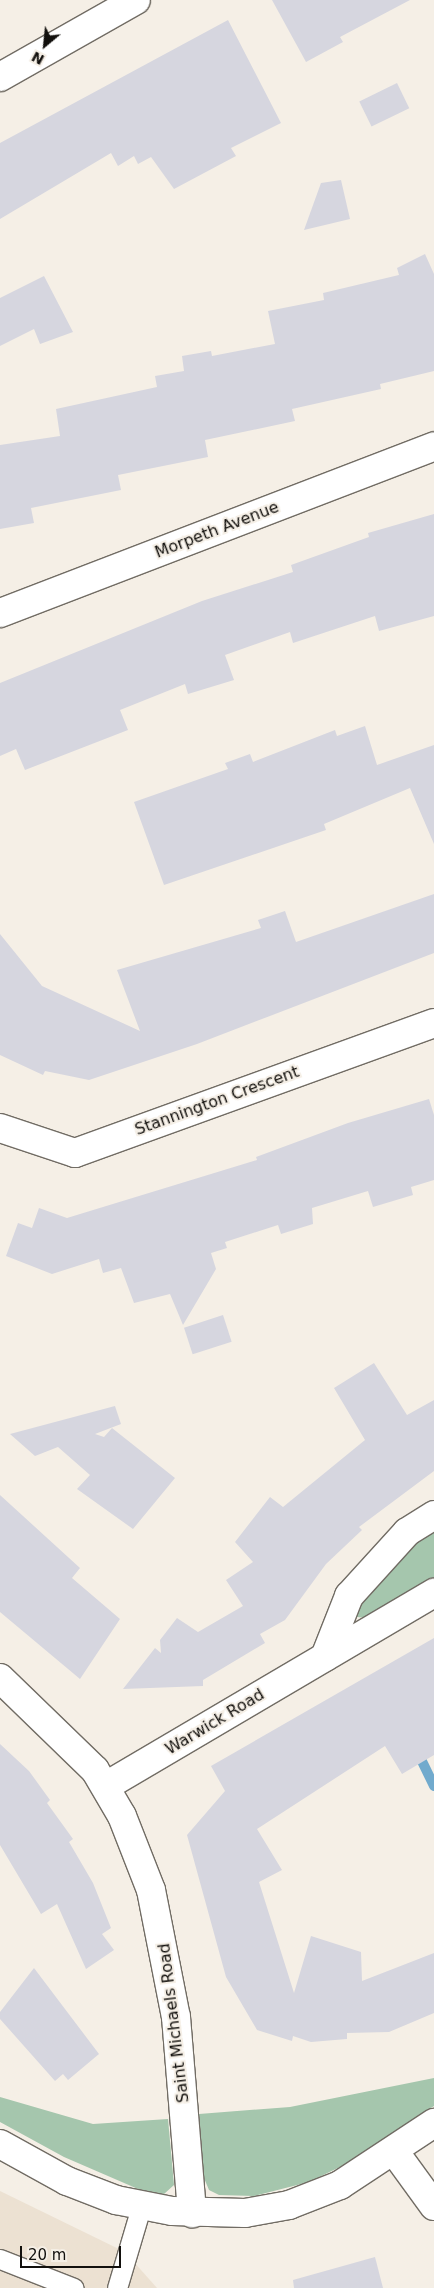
<!DOCTYPE html>
<html>
<head>
<meta charset="utf-8">
<style>
	body { margin:0 }
	#map { position:relative; width:434px; height:2288px; overflow:hidden; background:#f5efe6; font-family:"DejaVu Sans",sans-serif }
	div>[style] { position:absolute }
	.built>* { inset:0; background:#ece1d2 }
	.green>* { inset:0; background:#a5c6ad }
	.stream>* { height:10px; margin:-5px; padding:0 5px; transform-origin:5px; border-radius:5px; background:#71aacd }
	.building>* { inset:0; background:#d6d6df; transform-origin:0 0 }
	.roads { filter:drop-shadow(1px 0 #716c64) drop-shadow(-1px 0 #716c64) drop-shadow(0 1px #716c64) drop-shadow(0 -1px #716c64) }
	.lane>* { height:19px; margin:-9.5px; padding:0 9.5px; transform-origin:9.5px; border-radius:9.5px; background:#fff }
	.street>* { height:28px; margin:-14px; padding:0 14px; transform-origin:14px; border-radius:14px; background:#fff }
	span { translate:-50% -50%; white-space:nowrap; text-align:center; line-height:1.15; -webkit-text-stroke:4px #f5efe6; paint-order:stroke }
	.street-label { font-size:16px; color:#12100d }
	.north { position:absolute; left:20px; top:20px; width:50px; height:50px; -webkit-text-stroke:4px #f5efe6; paint-order:stroke; rotate:208deg; font-size:14px; font-weight:700; line-height:20px; text-align:center; color:#12100d }
	.north::after { content:''; display:block; margin:auto; width:18px; height:22px; background:#12100d; clip-path:polygon(50% 0,100% 100%,50% 72%,0 100%) }
	.scale { position:absolute; left:20px; top:2246px; width:101px; height:22px; box-sizing:border-box; border:2px solid #12100d; border-top:0; padding-left:6px; font-size:15px; line-height:18px; white-space:nowrap; color:#12100d; -webkit-text-stroke:4px #f5efe6; paint-order:stroke }
</style>
</head>
<body>
<div id="map">
	<div class="built">
		<i style="clip-path:polygon(0 2191px,125px 2252px,157px 2288px,0 2288px)"></i>
	</div>
	<div class="green">
		<i style="clip-path:polygon(434px 1523px,434px 1579px,367px 1618px,357px 1617px,354px 1611px,365px 1593px)"></i>
		<i style="clip-path:polygon(434px 2078px,434px 2106px,350px 2162px,309px 2182px,254px 2196px,219px 2195px,209px 2190px,204px 2178px,199px 2114px,290px 2107px)"></i>
		<i style="clip-path:polygon(0 2097px,93px 2124px,168px 2119px,174px 2185px,164px 2194px,138px 2189px,64px 2157px,0 2122px)"></i>
	</div>
	<div class="stream">
		<i style="left:417px;top:1751px;width:39px;rotate:64deg"></i>
	</div>
	<div class="building">
		<i style="clip-path:polygon(272px 0,410px 0,340px 37px,343px 42px,306px 62px)"></i>
		<i style="clip-path:polygon(228px 20px,281px 123px,231px 148px,236px 156px,174px 189px,151px 157px,138px 164px,134px 156px,118px 166px,111px 153px,0 219px,0 143px)"></i>
		<i style="left:397px;top:83px;width:28px;height:42px;rotate:64deg"></i>
		<i style="clip-path:polygon(341px 180px,350px 219px,304px 230px,321px 183px)"></i>
		<i style="clip-path:polygon(425px 254px,434px 274px,434px 371px,380px 384px,381px 389px,292px 409px,295px 421px,205px 440px,208px 457px,118px 475px,121px 490px,31px 508px,34px 523px,0 529px,0 445px,60px 436px,56px 409px,157px 387px,155px 376px,184px 371px,182px 356px,211px 351px,212px 356px,275px 344px,268px 311px,324px 300px,323px 293px,399px 275px,397px 268px)"></i>
		<i style="clip-path:polygon(44px 276px,73px 332px,40px 344px,34px 329px,0 346px,0 298px)"></i>
		<i style="clip-path:polygon(434px 514px,434px 616px,379px 631px,375px 616px,293px 643px,290px 632px,225px 655px,234px 680px,188px 694px,185px 684px,120px 710px,128px 730px,25px 770px,16px 749px,0 756px,0 683px,202px 601px,293px 572px,291px 565px,369px 537px,368px 533px)"></i>
		<i style="clip-path:polygon(365px 726px,377px 765px,434px 745px,434px 844px,410px 788px,324px 824px,326px 830px,164px 885px,134px 802px,228px 769px,225px 763px,250px 754px,253px 762px,335px 730px,337px 736px)"></i>
		<i style="clip-path:polygon(434px 894px,434px 953px,197px 1044px,89px 1080px,45px 1071px,43px 1075px,0 1055px,0 934px,42px 986px,140px 1031px,117px 970px,261px 928px,258px 920px,285px 911px,296px 942px)"></i>
		<i style="clip-path:polygon(429px 1099px,434px 1115px,434px 1180px,411px 1187px,413px 1195px,373px 1207px,368px 1191px,312px 1208px,313px 1224px,281px 1234px,278px 1225px,225px 1242px,227px 1248px,211px 1253px,216px 1269px,183px 1325px,170px 1294px,134px 1303px,121px 1268px,103px 1273px,99px 1259px,52px 1274px,6px 1256px,18px 1223px,32px 1228px,39px 1208px,67px 1218px,257px 1160px,256px 1157px,348px 1123px)"></i>
		<i style="left:223px;top:1315px;width:28px;height:41px;rotate:72deg"></i>
		<i style="clip-path:polygon(374px 1363px,407px 1415px,434px 1400px,434px 1471px,359px 1527px,362px 1530px,326px 1564px,285px 1620px,260px 1634px,265px 1643px,203px 1680px,203px 1686px,123px 1689px,155px 1648px,161px 1653px,160px 1640px,177px 1618px,198px 1632px,243px 1606px,226px 1580px,253px 1562px,235px 1542px,270px 1497px,283px 1507px,365px 1440px,334px 1388px)"></i>
		<i style="clip-path:polygon(115px 1406px,121px 1424px,95px 1434px,104px 1437px,112px 1428px,175px 1478px,133px 1529px,77px 1489px,90px 1475px,58px 1447px,35px 1456px,10px 1434px)"></i>
		<i style="clip-path:polygon(0 1495px,80px 1568px,72px 1578px,120px 1619px,80px 1679px,0 1612px)"></i>
		<i style="clip-path:polygon(434px 1638px,434px 1755px,402px 1774px,385px 1746px,257px 1829px,282px 1870px,259px 1882px,294px 1993px,311px 1936px,361px 1952px,362px 1981px,434px 1953px,434px 2013px,389px 2032px,347px 2033px,347px 2039px,311px 2042px,293px 2036px,292px 2041px,257px 2030px,226px 1977px,187px 1835px,225px 1791px,211px 1766px)"></i>
		<i style="clip-path:polygon(0 1744px,29px 1771px,50px 1800px,47px 1803px,73px 1839px,69px 1842px,93px 1883px,111px 1928px,102px 1934px,114px 1950px,86px 1969px,57px 1904px,41px 1914px,0 1845px)"></i>
		<i style="clip-path:polygon(34px 1968px,99px 2054px,68px 2080px,63px 2074px,55px 2081px,0 2019px,0 2012px)"></i>
		<i style="clip-path:polygon(375px 2257px,383px 2288px,294px 2288px,293px 2280px)"></i>
	</div>
	<div class="roads">
		<div class="lane">
			<i style="left:0;top:2259px;width:79px;rotate:21.4deg"></i>
			<i style="left:117px;top:2288px;width:84px;rotate:-73.5deg"></i>
		</div>
		<div class="street">
			<i style="left:0;top:77px;width:156px;rotate:-29.5deg"></i>
			<i style="left:0;top:613px;width:465px;rotate:-21deg"></i>
			<i style="left:0;top:1128px;width:79px;rotate:18.4deg"></i>
			<i style="left:75px;top:1153px;width:382px;rotate:-19.9deg"></i>
			<i style="left:325px;top:1657px;width:66px;rotate:-68.5deg"></i>
			<i style="left:349px;top:1596px;width:86px;rotate:-47.8deg"></i>
			<i style="left:407px;top:1532px;width:32px;rotate:-32deg"></i>
			<i style="left:0;top:1678px;width:132px;rotate:44.1deg"></i>
			<i style="left:95px;top:1770px;width:53px;rotate:59.6deg"></i>
			<i style="left:122px;top:1816px;width:79px;rotate:68.6deg"></i>
			<i style="left:151px;top:1890px;width:129px;rotate:78.9deg"></i>
			<i style="left:176px;top:2017px;width:197px;rotate:85.3deg"></i>
			<i style="left:106px;top:1786px;width:381px;rotate:-30.5deg"></i>
			<i style="left:0;top:2144px;width:77px;rotate:28.9deg"></i>
			<i style="left:67px;top:2181px;width:53px;rotate:21.2deg"></i>
			<i style="left:116px;top:2200px;width:57px;rotate:11.1deg"></i>
			<i style="left:172px;top:2211px;width:73px;rotate:1.6deg"></i>
			<i style="left:245px;top:2213px;width:45px;rotate:-10.3deg"></i>
			<i style="left:289px;top:2205px;width:55px;rotate:-21.4deg"></i>
			<i style="left:340px;top:2185px;width:113px;rotate:-33.4deg"></i>
			<i style="left:394px;top:2151px;width:68px;rotate:54deg"></i>
		</div>
	</div>
	<div class="street-label">
		<span style="left:217px;top:530px;rotate:-21deg">Morpeth Avenue</span>
		<span style="left:217px;top:1101px;rotate:-20deg">Stannington Crescent</span>
		<span style="left:215px;top:1722px;rotate:-31deg">Warwick Road</span>
		<span style="left:174px;top:2023px;rotate:-97deg">Saint Michaels Road</span>
	</div>
	<div class="north">N</div>
	<div class="scale">20 m</div>
</div>
</body>
</html>
